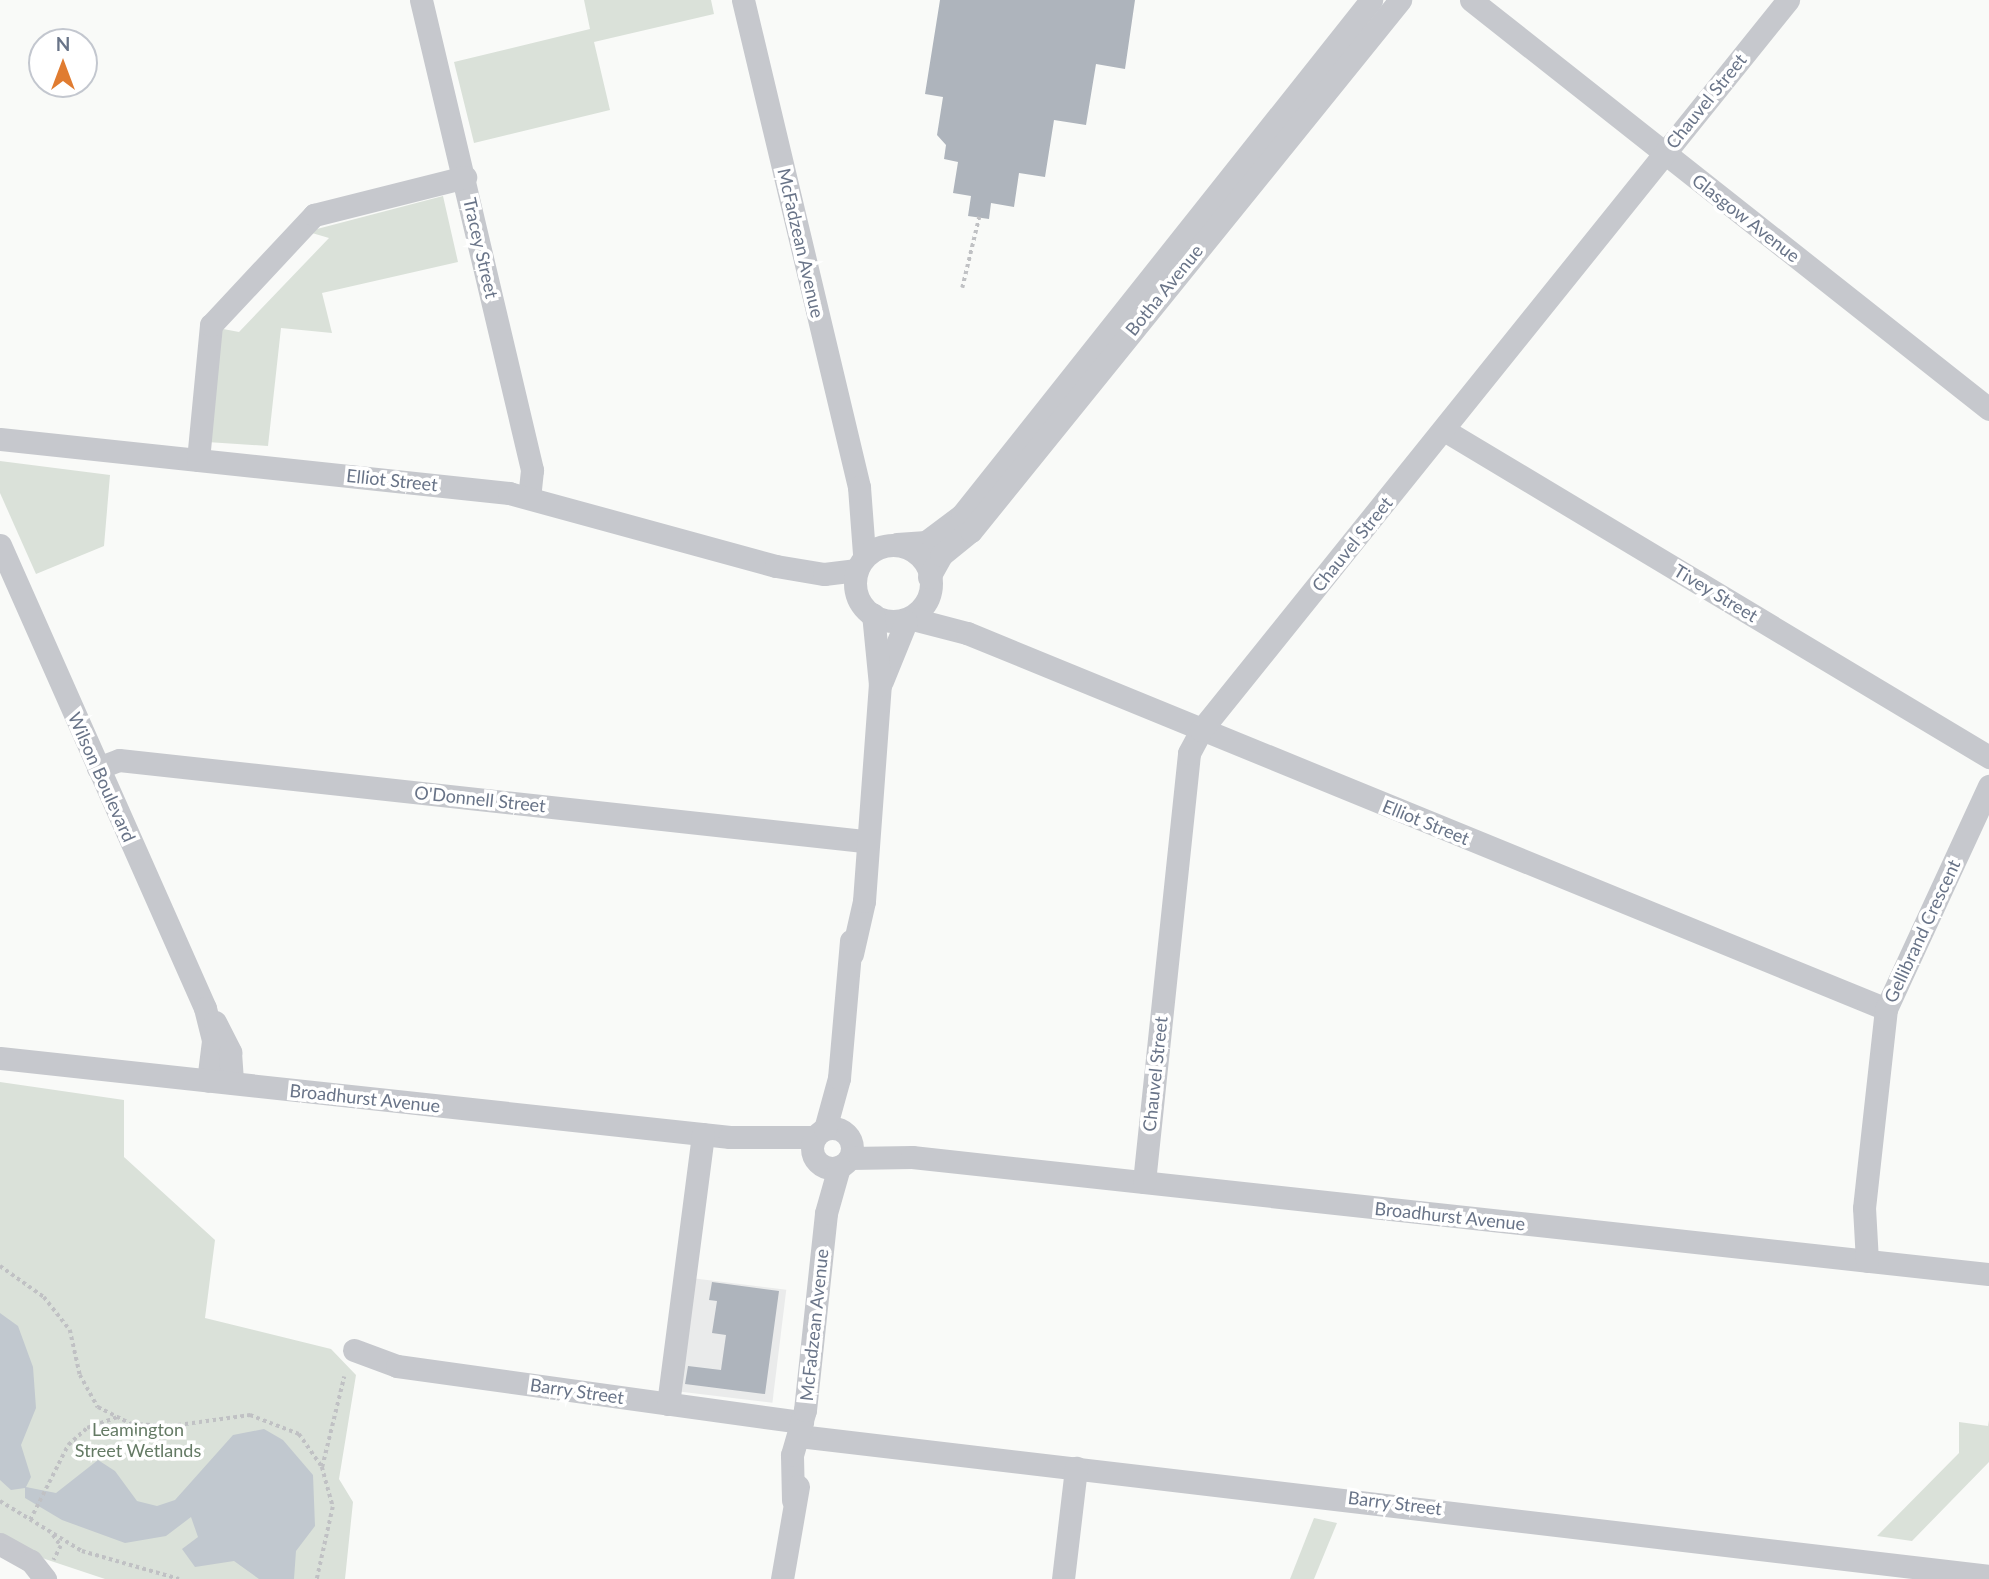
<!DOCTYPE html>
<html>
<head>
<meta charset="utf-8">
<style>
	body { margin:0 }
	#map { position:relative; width:1989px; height:1579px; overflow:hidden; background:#f9faf8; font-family:Lato,sans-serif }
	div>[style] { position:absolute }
	.built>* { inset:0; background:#eaebeb; transform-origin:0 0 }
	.green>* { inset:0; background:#dae1d9 }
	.water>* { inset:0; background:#c1c8cf }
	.building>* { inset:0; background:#aeb4bc }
	.path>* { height:3.5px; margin-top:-1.75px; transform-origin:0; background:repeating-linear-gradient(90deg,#c0c1c4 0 3.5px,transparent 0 7px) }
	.minor>* { height:23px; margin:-11.5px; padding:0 11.5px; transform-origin:11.5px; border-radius:11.5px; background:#c6c8cd }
	.minor>.ring { margin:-11.5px; padding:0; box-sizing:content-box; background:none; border:23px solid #c6c8cd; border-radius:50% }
	span { translate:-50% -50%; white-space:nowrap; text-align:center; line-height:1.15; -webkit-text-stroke:7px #fff; paint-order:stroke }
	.street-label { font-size:18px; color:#697488 }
	.park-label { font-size:18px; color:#647a64 }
	.north { position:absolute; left:28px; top:28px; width:70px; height:70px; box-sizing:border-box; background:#fff; border:2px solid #c3c7cf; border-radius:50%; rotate:0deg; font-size:19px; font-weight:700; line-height:28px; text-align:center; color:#697488 }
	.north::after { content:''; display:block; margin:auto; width:24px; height:32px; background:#e07c31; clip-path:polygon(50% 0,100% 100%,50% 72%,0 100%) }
</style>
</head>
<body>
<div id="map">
	<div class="built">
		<i style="left:691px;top:1278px;width:96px;height:114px;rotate:7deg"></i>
	</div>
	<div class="green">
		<i style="clip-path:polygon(584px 0,711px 0,714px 14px,594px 42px,610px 110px,474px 143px,454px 62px,590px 29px)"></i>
		<i style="clip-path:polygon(443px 196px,458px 262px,322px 293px,332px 333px,281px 328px,268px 446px,207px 442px,218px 328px,239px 332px,329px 238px,312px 233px,317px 229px)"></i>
		<i style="clip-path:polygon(0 461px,110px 475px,104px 546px,36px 574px,0 493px)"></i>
		<i style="clip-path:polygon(0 1082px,124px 1100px,124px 1157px,215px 1240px,205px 1318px,331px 1349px,356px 1375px,339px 1479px,353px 1502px,345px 1579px,105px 1579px,45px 1559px,0 1533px)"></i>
		<i style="clip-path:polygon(1989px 1420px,1989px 1462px,1912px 1541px,1877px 1536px,1959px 1453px,1959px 1422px,1988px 1426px)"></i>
		<i style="clip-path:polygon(1314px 1518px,1337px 1523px,1314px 1579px,1290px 1579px)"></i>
	</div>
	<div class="water">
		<i style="clip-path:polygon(0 1313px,18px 1326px,33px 1367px,36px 1408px,21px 1445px,31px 1477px,26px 1487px,56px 1493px,98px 1460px,115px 1471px,137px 1501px,157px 1506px,175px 1500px,233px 1435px,264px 1429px,283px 1440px,313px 1475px,315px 1526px,296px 1551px,294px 1579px,259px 1579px,234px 1561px,195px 1567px,182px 1549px,198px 1537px,191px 1517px,166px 1536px,125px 1543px,62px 1520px,25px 1498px,25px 1488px,11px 1490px,0 1480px)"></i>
	</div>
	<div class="building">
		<i style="clip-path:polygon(940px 0,1135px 0,1125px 69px,1096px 64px,1086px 125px,1054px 120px,1045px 177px,1019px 173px,1014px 207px,991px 203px,989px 219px,968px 216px,971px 196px,953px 193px,958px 162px,944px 159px,946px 145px,937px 135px,943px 97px,925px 94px)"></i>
		<i style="clip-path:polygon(712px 1282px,779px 1291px,765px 1394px,685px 1384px,688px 1366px,721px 1370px,726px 1335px,712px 1333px,717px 1301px,709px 1300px)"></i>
	</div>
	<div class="path">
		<i style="left:962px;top:288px;width:73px;rotate:-76.5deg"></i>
		<i style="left:0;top:1266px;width:54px;rotate:35.2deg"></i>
		<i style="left:44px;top:1297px;width:42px;rotate:51.8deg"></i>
		<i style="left:70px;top:1330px;width:46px;rotate:77.5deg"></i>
		<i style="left:80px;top:1375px;width:37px;rotate:61deg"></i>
		<i style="left:98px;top:1407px;width:38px;rotate:27deg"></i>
		<i style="left:132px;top:1424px;width:39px;rotate:3deg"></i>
		<i style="left:171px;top:1426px;width:80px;rotate:-7.9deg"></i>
		<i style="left:250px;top:1415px;width:53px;rotate:21.2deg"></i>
		<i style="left:299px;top:1434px;width:40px;rotate:55.1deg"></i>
		<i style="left:322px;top:1467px;width:41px;rotate:74.6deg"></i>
		<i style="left:333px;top:1507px;width:74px;rotate:102.5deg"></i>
		<i style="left:322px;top:1467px;width:93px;rotate:-76.3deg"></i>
		<i style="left:0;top:1501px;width:96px;rotate:31.4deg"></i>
		<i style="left:82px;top:1551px;width:101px;rotate:16.1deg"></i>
		<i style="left:30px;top:1520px;width:84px;rotate:-63.1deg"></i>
		<i style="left:68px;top:1445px;width:25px;rotate:-42deg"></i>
		<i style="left:87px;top:1428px;width:32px;rotate:-20deg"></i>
		<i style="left:53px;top:1535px;width:14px;rotate:54deg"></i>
		<i style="left:61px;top:1546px;width:16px;rotate:117deg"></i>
	</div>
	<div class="minor">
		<i style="left:421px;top:0;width:483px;rotate:76.7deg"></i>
		<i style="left:532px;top:470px;width:27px;rotate:96deg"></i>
		<i style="left:743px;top:0;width:501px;rotate:76.6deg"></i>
		<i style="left:859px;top:487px;width:67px;rotate:85.7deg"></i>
		<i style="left:1471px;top:0;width:660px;rotate:38.29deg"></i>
		<i style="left:1444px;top:430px;width:636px;rotate:30.96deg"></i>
		<i style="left:0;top:439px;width:512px;rotate:6.06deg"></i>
		<i style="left:509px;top:493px;width:277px;rotate:15.3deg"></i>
		<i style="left:776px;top:566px;width:49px;rotate:9.5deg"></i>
		<i style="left:824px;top:574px;width:31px;rotate:-7deg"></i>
		<i style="left:198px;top:460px;width:136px;rotate:-84.5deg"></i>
		<i style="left:211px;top:325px;width:151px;rotate:-46.9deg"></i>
		<i style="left:314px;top:215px;width:156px;rotate:-14.1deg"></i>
		<i style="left:897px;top:544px;width:29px;rotate:-4deg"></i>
		<i style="left:926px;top:542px;width:45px;rotate:-36.9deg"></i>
		<i style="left:962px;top:515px;width:658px;rotate:-51.54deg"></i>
		<i class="ring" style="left:855px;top:545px;width:53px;height:53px"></i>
		<i style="left:0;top:545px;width:506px;rotate:66.12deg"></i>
		<i style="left:205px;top:1008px;width:34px;rotate:76deg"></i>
		<i style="left:213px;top:1041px;width:40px;rotate:97.1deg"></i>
		<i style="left:929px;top:577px;width:25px;rotate:-61deg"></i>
		<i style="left:941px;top:555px;width:38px;rotate:-39deg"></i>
		<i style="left:971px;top:531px;width:683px;rotate:-51.06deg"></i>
		<i style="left:913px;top:619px;width:56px;rotate:14.5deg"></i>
		<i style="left:967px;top:633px;width:993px;rotate:22.25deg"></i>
		<i style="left:882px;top:681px;width:64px;rotate:-67.9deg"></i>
		<i style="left:98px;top:768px;width:22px;rotate:-21deg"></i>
		<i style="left:119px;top:760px;width:749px;rotate:6.21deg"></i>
		<i style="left:852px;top:954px;width:54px;rotate:-77.2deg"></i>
		<i style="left:864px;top:901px;width:217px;rotate:-85.8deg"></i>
		<i style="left:880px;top:685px;width:71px;rotate:-95.6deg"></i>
		<i style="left:215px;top:1022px;width:34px;rotate:63deg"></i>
		<i style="left:230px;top:1052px;width:31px;rotate:86deg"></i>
		<i style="left:0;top:1058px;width:734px;rotate:6.18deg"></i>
		<i style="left:730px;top:1137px;width:85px"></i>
		<i class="ring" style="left:812px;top:1128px;width:17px;height:17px"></i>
		<i style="left:825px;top:1129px;width:53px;rotate:-74.6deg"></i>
		<i style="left:839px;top:1078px;width:138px;rotate:-85deg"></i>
		<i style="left:850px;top:1158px;width:62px;rotate:-0.9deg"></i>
		<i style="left:912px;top:1157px;width:1083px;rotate:6.2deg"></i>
		<i style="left:1144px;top:1182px;width:431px;rotate:-84deg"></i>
		<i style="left:1189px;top:753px;width:26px;rotate:-62deg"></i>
		<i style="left:1201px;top:730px;width:937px;rotate:-51.2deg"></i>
		<i style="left:1867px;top:1261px;width:53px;rotate:-93.2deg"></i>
		<i style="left:1864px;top:1208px;width:200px;rotate:-83.7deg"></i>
		<i style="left:1886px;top:1009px;width:246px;rotate:-65.2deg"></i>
		<i style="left:354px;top:1350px;width:46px;rotate:20.4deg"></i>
		<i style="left:397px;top:1366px;width:409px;rotate:7.9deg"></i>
		<i style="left:668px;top:1404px;width:272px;rotate:-82.6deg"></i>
		<i style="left:799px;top:1436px;width:1198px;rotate:6.71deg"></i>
		<i style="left:793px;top:1500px;width:45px;rotate:-91.3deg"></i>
		<i style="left:792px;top:1455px;width:47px;rotate:-73.9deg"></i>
		<i style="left:805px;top:1410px;width:198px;rotate:-83.9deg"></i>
		<i style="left:826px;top:1213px;width:48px;rotate:-74.2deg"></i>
		<i style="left:0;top:1544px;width:35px;rotate:29deg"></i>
		<i style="left:31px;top:1561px;width:23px;rotate:52deg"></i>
		<i style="left:782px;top:1579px;width:94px;rotate:-80.2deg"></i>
		<i style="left:1063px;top:1579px;width:112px;rotate:-83.3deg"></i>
	</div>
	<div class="street-label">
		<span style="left:1706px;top:101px;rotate:-51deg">Chauvel Street</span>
		<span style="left:1746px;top:218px;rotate:38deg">Glasgow Avenue</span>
		<span style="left:801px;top:243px;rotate:77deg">McFadzean Avenue</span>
		<span style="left:481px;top:248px;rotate:77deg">Tracey Street</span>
		<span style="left:1164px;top:290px;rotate:-51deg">Botha Avenue</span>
		<span style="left:392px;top:480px;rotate:6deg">Elliot Street</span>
		<span style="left:1352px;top:544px;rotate:-51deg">Chauvel Street</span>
		<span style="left:1716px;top:593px;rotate:31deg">Tivey Street</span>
		<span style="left:102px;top:777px;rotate:66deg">Wilson Boulevard</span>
		<span style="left:480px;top:799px;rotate:6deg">O'Donnell Street</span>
		<span style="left:1426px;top:822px;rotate:22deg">Elliot Street</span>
		<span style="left:1922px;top:931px;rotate:-65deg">Gellibrand Crescent</span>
		<span style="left:1155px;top:1074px;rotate:-84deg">Chauvel Street</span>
		<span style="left:365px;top:1098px;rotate:6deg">Broadhurst Avenue</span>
		<span style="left:1450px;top:1216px;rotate:6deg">Broadhurst Avenue</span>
		<span style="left:814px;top:1325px;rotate:-84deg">McFadzean Avenue</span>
		<span style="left:577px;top:1391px;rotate:8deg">Barry Street</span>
		<span style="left:1395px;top:1503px;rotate:7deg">Barry Street</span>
	</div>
	<div class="park-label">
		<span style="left:138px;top:1440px">Leamington<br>Street Wetlands</span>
	</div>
	<div class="north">N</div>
</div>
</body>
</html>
